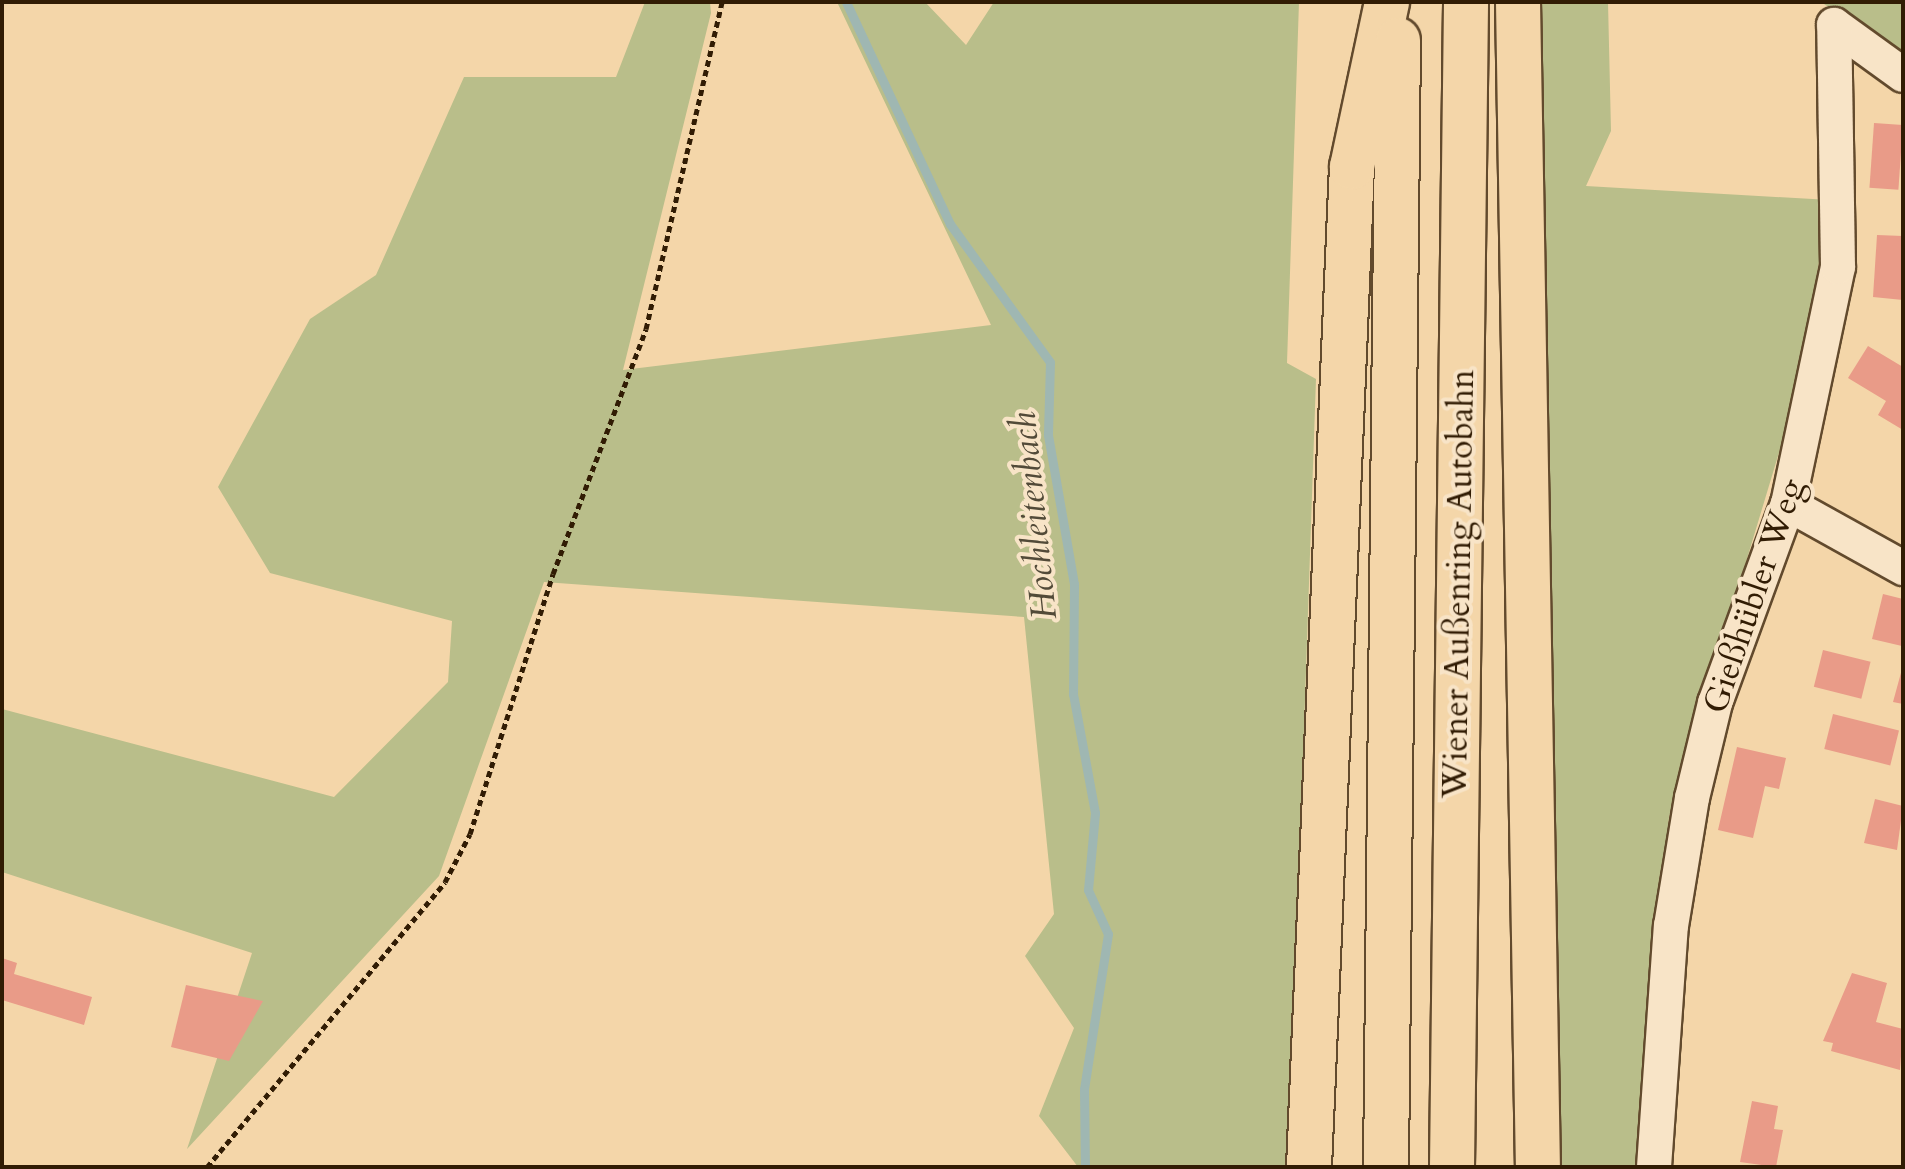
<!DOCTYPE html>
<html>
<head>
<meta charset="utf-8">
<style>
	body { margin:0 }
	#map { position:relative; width:1905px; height:1169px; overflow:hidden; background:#f4d6a9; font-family:Cardo,serif }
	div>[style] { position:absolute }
	.green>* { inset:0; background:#b9be8a }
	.stream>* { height:9px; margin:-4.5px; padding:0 4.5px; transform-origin:4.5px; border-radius:4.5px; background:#9fb7b2 }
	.building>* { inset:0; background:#e99b88; transform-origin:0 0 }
	.path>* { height:5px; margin-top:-2.5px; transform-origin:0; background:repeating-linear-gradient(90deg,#311c04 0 6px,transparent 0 10px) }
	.roads { filter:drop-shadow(2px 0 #624a2d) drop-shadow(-2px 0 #624a2d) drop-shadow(0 2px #624a2d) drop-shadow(0 -2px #624a2d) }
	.street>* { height:34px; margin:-17px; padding:0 17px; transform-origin:17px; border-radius:17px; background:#f8e4c7 }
	.highway>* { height:44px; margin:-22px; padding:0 22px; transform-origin:22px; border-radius:22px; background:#f4d6a9 }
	span { translate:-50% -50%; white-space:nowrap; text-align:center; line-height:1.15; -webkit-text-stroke:8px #f8e4c7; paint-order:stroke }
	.street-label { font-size:34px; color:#311c04 }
	.water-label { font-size:36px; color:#524a38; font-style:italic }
	.frame { position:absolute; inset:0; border:4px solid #311c04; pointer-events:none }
</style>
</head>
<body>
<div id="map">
	<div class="green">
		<i style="clip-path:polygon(645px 2px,710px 2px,711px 13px,623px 370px,991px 325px,837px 2px,925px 2px,966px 45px,994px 2px,1299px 2px,1287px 363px,1316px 379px,1289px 1167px,1078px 1167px,1039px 1116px,1074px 1028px,1025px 956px,1054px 914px,1024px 617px,544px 582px,439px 876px,187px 1149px,252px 953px,2px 872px,2px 709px,334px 797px,448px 682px,452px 621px,270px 573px,218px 487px,310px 319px,376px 275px,464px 77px,616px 77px)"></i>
		<i style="clip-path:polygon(1537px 2px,1608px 2px,1611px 131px,1586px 186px,1830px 200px,1794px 403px,1669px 817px,1644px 1167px,1559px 1167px)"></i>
		<i style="clip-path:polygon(1820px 2px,1903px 2px,1903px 56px,1824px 4px)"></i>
	</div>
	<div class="stream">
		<i style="left:846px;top:2px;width:245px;rotate:64.9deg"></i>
		<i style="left:950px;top:224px;width:170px;rotate:54.1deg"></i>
		<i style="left:1050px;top:362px;width:73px;rotate:91.6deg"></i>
		<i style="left:1048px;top:435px;width:151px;rotate:80.1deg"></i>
		<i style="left:1074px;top:584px;width:110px;rotate:90.5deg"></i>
		<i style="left:1073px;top:694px;width:121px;rotate:79.5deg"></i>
		<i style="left:1095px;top:813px;width:77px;rotate:95.2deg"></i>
		<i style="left:1088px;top:890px;width:48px;rotate:65.6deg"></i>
		<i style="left:1108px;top:934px;width:157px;rotate:98.8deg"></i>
		<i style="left:1084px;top:1089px;width:78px;rotate:89.3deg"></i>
	</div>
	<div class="building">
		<i style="left:1874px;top:123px;width:29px;height:65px;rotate:4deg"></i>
		<i style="clip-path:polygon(1877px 235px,1903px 236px,1903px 300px,1873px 297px)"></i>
		<i style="clip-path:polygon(1868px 346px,1903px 367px,1903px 430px,1878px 415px,1886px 401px,1848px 378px)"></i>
		<i style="clip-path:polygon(1883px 594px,1903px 599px,1902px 646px,1872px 639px)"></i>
		<i style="left:1823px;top:650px;width:49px;height:38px;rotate:14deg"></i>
		<i style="clip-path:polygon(1902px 669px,1903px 669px,1903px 704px,1893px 702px)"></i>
		<i style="left:1833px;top:714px;width:68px;height:36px;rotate:14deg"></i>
		<i style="clip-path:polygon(1737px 747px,1786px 758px,1779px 789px,1765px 786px,1753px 838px,1718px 830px)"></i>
		<i style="clip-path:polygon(1875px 799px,1903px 806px,1897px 850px,1864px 843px)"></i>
		<i style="clip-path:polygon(2px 958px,17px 963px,14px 974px,92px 997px,84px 1025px,2px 1000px)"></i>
		<i style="clip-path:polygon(1852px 973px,1887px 983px,1876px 1022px,1903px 1029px,1900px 1070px,1831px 1051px,1833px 1043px,1823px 1041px)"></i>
		<i style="clip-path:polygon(186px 985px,263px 1001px,229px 1061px,171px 1047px)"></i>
		<i style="clip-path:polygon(1752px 1101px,1778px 1106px,1774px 1129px,1783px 1130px,1776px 1167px,1740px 1162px)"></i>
	</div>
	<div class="path">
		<i style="left:207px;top:1167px;width:371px;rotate:-50.1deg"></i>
		<i style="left:445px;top:882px;width:54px;rotate:-62.5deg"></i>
		<i style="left:470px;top:834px;width:273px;rotate:-72.3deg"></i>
		<i style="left:553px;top:574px;width:262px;rotate:-69.2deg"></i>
		<i style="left:646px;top:329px;width:336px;rotate:-76.9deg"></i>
	</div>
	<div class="roads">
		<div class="street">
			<i style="left:1834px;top:25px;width:85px;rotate:35.9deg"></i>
			<i style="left:1788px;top:504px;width:132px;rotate:29.1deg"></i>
			<i style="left:1654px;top:1167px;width:242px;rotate:-86deg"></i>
			<i style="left:1671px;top:926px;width:130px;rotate:-80.7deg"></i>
			<i style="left:1692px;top:798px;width:98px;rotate:-76.4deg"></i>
			<i style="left:1715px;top:703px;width:212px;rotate:-69.9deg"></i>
			<i style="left:1788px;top:504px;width:242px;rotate:-78.1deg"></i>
			<i style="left:1838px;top:267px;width:242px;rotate:-90.9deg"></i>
		</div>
		<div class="highway">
			<i style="left:1518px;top:2px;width:1165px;rotate:89.02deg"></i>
			<i style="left:1309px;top:1167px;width:1001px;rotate:-87.54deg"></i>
			<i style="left:1352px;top:167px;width:169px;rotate:-78deg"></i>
			<i style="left:1386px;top:1167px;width:1127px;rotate:-89.39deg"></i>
			<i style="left:1452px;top:1167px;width:1165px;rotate:-89.31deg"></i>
		</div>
	</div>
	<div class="street-label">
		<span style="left:1459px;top:584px;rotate:-89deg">Wiener Außenring Autobahn</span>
		<span style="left:1754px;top:596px;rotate:-71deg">Gießhübler Weg</span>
	</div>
	<div class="water-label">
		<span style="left:1034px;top:516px;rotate:-96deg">Hochleitenbach</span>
	</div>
	<div class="frame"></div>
</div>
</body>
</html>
